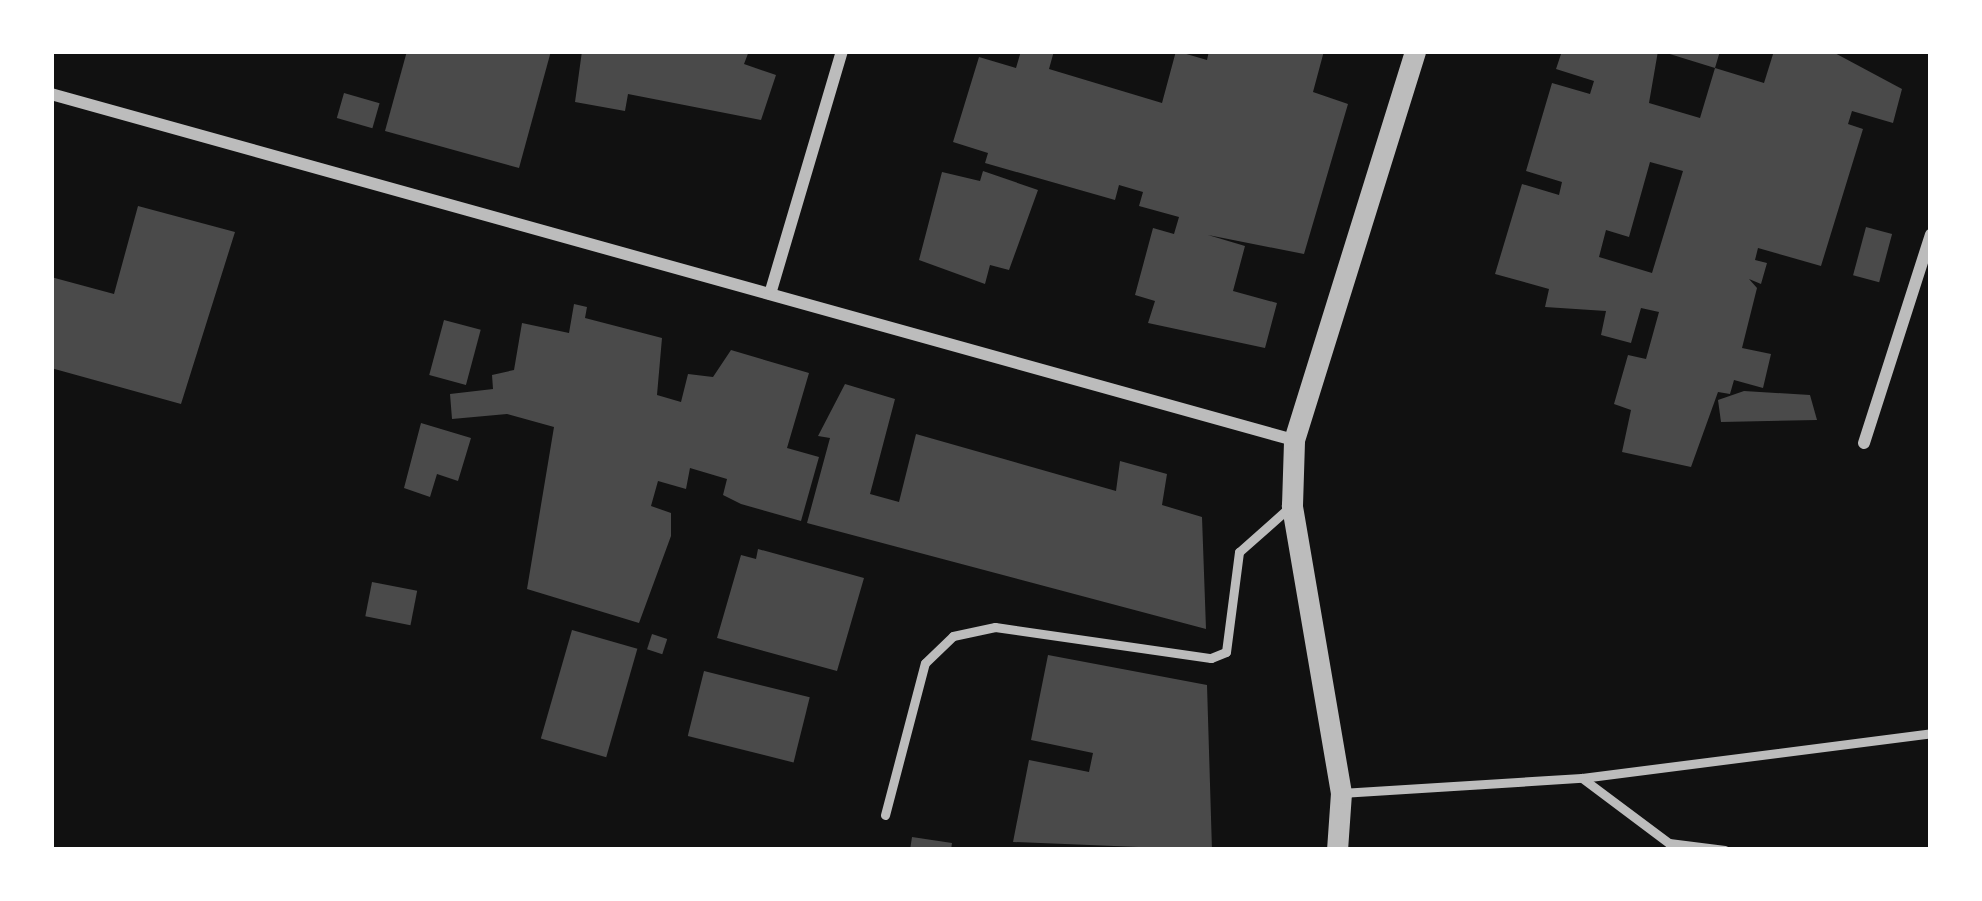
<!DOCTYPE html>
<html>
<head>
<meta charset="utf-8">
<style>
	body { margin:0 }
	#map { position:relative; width:1982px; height:901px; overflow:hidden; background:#111; font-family:"Public Sans",sans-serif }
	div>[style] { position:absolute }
	.building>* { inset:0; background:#4a4a4a; transform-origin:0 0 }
	.service>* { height:9px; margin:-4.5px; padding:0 4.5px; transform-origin:4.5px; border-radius:4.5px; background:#bcbcbc }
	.minor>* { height:12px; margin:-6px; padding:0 6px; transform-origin:6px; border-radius:6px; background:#bcbcbc }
	.tertiary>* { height:21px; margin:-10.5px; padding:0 10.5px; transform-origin:10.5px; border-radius:10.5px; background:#bcbcbc }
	span { translate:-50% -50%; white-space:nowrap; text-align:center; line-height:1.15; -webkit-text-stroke:9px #fff; paint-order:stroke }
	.frame { position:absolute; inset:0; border:54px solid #fff; pointer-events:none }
</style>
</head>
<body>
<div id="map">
	<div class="building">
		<i style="clip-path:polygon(407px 51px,551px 51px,519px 168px,385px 131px)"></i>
		<i style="clip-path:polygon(582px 51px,749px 51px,744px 64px,776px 75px,761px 120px,628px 94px,625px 111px,575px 102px)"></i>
		<i style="clip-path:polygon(1021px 51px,1054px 51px,1049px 69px,1162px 103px,1176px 51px,1207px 60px,1209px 51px,1324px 51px,1313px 92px,1348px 104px,1304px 254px,1208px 235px,1245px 246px,1233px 291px,1277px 303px,1265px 348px,1148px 323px,1155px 301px,1135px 295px,1153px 228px,1174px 234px,1179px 217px,1139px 206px,1143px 192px,1119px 185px,1115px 200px,985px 163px,988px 153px,953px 142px,979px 57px,1016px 68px)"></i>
		<i style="clip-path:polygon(evenodd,1562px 51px,1658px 51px,1649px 103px,1700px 118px,1715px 68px,1660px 51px,1720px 51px,1715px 68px,1764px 83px,1774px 51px,1831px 51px,1902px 89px,1893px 123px,1852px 111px,1848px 124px,1863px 129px,1821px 266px,1758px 248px,1755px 260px,1767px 263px,1761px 284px,1749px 279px,1757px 288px,1742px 348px,1771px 354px,1763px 388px,1734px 380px,1730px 394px,1718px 392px,1691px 467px,1622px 452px,1631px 410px,1614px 404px,1628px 355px,1646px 359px,1659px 312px,1641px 308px,1631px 343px,1601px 335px,1606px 311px,1545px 307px,1549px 289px,1495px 274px,1522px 184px,1559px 195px,1562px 182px,1526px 171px,1552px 83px,1590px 94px,1594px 81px,1556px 69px,1562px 51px,1650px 162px,1683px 171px,1652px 273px,1599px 257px,1606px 230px,1629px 237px,1650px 162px)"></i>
		<i style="left:344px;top:93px;width:37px;height:26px;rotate:16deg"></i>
		<i style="clip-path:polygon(983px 171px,1038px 190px,1009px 270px,990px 265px,985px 284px,919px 260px,942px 172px,980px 181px)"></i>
		<i style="clip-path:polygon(138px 206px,235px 232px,181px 404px,51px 368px,51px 277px,114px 294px)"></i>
		<i style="left:1866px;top:227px;width:27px;height:50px;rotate:15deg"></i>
		<i style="clip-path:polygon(574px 304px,587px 307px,585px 318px,662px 338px,657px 395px,681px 402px,688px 374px,713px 377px,731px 350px,809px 373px,787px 448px,819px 457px,801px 521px,741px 504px,723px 495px,727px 479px,690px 468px,686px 489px,658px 481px,651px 506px,671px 513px,671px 536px,639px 623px,527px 589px,554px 427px,507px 414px,452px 419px,450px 394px,493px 389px,492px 375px,514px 370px,522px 323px,569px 333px)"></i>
		<i style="left:444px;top:320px;width:38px;height:57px;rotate:15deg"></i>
		<i style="clip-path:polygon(845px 384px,895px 399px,870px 494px,899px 502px,916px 434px,1116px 491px,1120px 461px,1167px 474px,1162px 505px,1202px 517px,1206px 629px,807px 523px,830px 438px,818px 436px)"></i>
		<i style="clip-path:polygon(1744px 391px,1810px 395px,1817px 420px,1721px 422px,1718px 400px)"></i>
		<i style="clip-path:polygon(421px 423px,471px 438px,458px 481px,437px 474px,430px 497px,404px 488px)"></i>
		<i style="clip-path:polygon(758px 549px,864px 578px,837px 671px,717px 638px,741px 555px,756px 559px)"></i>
		<i style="left:372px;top:582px;width:46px;height:35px;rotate:11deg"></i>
		<i style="left:572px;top:630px;width:68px;height:113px;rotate:16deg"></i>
		<i style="left:652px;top:634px;width:16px;height:16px;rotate:18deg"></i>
		<i style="clip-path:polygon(1048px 655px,1207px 685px,1212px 850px,1013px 842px,1029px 760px,1089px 772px,1093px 753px,1031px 740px)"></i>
		<i style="left:704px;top:671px;width:109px;height:67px;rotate:14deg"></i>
		<i style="clip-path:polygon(912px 837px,952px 843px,951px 850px,910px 850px)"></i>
	</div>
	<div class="service">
		<i style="left:1582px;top:778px;width:109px;rotate:36.8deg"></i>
		<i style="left:1669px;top:843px;width:56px;rotate:7.1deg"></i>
		<i style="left:1341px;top:793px;width:241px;rotate:-3.6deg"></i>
		<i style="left:1582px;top:778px;width:352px;rotate:-7.3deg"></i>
		<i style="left:885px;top:815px;width:157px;rotate:-75.3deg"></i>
		<i style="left:925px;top:663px;width:39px;rotate:-44deg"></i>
		<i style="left:953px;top:636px;width:43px;rotate:-12.1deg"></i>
		<i style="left:995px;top:627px;width:218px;rotate:8.2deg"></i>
		<i style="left:1211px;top:658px;width:16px;rotate:-22deg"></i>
		<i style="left:1226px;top:652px;width:101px;rotate:-82.6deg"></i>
		<i style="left:1239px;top:552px;width:71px;rotate:-41.6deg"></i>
	</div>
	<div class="minor">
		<i style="left:51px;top:94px;width:1290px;rotate:15.56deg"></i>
		<i style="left:770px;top:294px;width:253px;rotate:-73.5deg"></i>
		<i style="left:1864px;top:443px;width:219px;rotate:-72.2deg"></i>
	</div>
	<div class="tertiary">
		<i style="left:1337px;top:850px;width:57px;rotate:-86deg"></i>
		<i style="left:1341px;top:793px;width:292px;rotate:-99.7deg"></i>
		<i style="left:1292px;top:505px;width:65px;rotate:-88.2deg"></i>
		<i style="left:1294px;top:440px;width:407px;rotate:-72.7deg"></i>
	</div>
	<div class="frame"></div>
</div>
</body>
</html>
